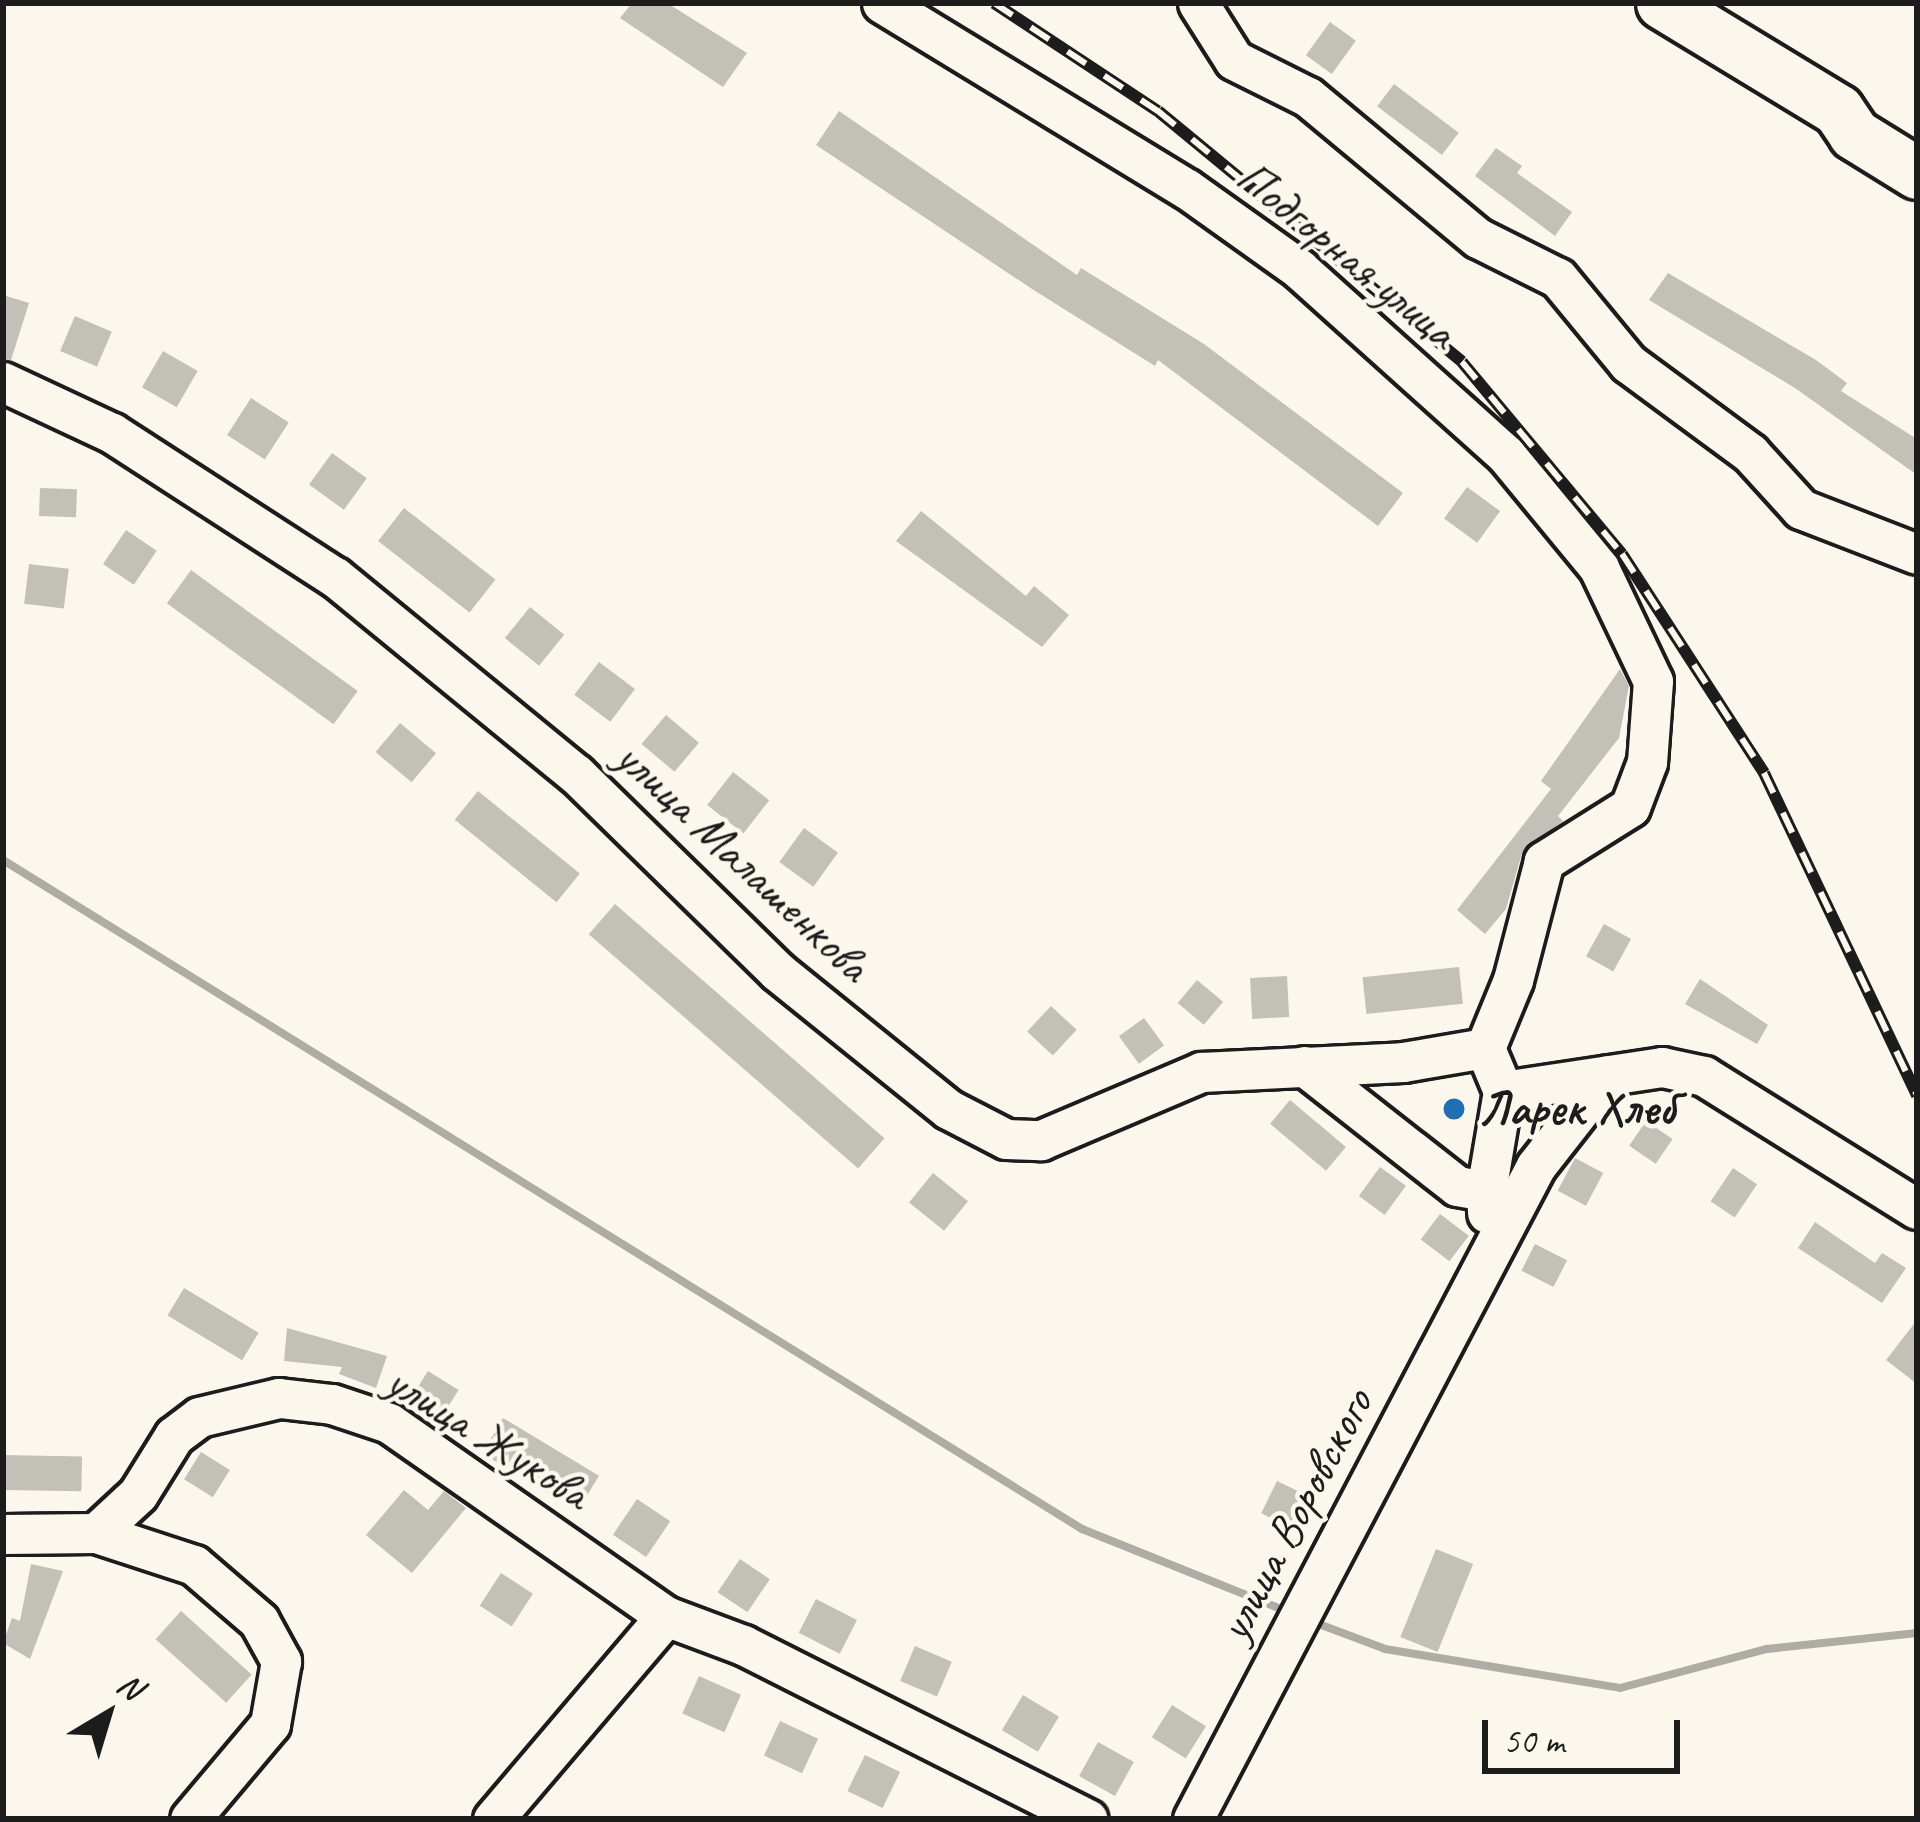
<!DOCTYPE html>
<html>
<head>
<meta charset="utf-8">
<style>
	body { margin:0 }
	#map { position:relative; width:1920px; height:1822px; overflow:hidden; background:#fbf7ec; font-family:Caveat,sans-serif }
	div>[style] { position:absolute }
	.stream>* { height:8px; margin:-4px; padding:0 4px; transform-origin:4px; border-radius:4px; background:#afaca5 }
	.building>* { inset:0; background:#c3c0b8; transform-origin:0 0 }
	.roads { filter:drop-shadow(3px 0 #1c1c1c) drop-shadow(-3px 0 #1c1c1c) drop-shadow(0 3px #1c1c1c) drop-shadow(0 -3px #1c1c1c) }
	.minor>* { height:39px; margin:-19.5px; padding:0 19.5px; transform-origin:19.5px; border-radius:19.5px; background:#fbf7ec }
	.major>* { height:51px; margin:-25.5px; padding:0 25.5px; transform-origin:25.5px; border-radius:25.5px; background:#fbf7ec }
	.rail>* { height:12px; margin-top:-6px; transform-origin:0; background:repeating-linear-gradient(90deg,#fbf7ec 0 22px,#1c1c1c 0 44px); box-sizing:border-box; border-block:3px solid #1c1c1c }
	.dots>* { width:33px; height:33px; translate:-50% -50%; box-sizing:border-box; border:6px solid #fbf7ec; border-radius:50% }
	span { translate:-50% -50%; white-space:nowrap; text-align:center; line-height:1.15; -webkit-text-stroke:9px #fbf7ec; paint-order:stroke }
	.street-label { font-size:48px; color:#1c1c1c }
	.poi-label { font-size:48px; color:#1c1c1c; font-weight:700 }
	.left { translate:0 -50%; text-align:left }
	.frame { position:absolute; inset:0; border:6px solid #1c1c1c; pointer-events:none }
	.north { position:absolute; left:48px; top:1654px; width:120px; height:120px; -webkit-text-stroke:9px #fbf7ec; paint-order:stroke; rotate:38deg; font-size:33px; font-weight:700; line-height:48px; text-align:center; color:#1c1c1c }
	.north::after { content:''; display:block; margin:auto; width:42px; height:54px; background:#1c1c1c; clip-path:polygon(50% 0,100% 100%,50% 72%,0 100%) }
	.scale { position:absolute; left:1482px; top:1720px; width:198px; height:54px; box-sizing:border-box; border:6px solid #1c1c1c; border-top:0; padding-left:15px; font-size:36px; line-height:42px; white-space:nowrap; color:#1c1c1c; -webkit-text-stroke:9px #fbf7ec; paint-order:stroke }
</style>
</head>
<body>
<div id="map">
	<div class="stream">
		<i style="left:3px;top:860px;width:1270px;rotate:31.8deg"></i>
		<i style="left:1082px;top:1529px;width:222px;rotate:21.9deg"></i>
		<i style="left:1308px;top:1620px;width:82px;rotate:20.6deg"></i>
		<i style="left:1385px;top:1649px;width:238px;rotate:9.4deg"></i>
		<i style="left:1620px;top:1688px;width:152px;rotate:-14.9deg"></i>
		<i style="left:1767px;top:1649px;width:151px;rotate:-6.1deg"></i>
	</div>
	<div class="building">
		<i style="clip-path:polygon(632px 3px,667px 3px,747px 53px,723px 87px,620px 18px)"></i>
		<i style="left:1330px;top:22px;width:32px;height:41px;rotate:36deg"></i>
		<i style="left:1394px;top:84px;width:81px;height:28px;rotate:37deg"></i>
		<i style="clip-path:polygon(839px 111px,1077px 275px,1081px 268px,1204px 344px,1403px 493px,1378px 526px,1158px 360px,1155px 366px,1032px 289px,816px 145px)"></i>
		<i style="clip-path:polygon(1496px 148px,1522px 166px,1517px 173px,1572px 212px,1555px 236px,1475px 176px)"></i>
		<i style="clip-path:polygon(1668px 273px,1816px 360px,1847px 383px,1841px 391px,1917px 439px,1917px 475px,1795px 388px,1649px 300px)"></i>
		<i style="clip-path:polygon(3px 295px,29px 303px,11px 360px,3px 358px)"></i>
		<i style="left:75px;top:316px;width:40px;height:38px;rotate:23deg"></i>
		<i style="left:163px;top:351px;width:40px;height:42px;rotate:30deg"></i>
		<i style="left:251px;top:398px;width:45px;height:44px;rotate:33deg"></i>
		<i style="left:332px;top:453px;width:43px;height:39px;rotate:36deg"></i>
		<i style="left:1467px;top:487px;width:41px;height:39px;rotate:36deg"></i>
		<i style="left:40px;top:488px;width:37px;height:28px;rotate:2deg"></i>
		<i style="left:404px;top:508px;width:116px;height:42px;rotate:38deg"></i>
		<i style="clip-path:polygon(921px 511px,1026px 596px,1034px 586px,1069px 615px,1042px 647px,896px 541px)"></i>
		<i style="left:126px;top:530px;width:37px;height:41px;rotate:34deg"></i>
		<i style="left:29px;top:564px;width:40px;height:40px;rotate:7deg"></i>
		<i style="left:191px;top:570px;width:206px;height:41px;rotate:36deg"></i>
		<i style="left:530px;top:607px;width:44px;height:40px;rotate:39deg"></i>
		<i style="left:599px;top:662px;width:45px;height:41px;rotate:37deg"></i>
		<i style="clip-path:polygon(1620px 669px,1629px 686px,1619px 738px,1558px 816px,1563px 821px,1522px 853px,1506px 909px,1485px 934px,1457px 910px,1551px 789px,1541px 781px)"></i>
		<i style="left:666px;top:715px;width:43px;height:38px;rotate:40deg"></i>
		<i style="left:400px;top:723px;width:47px;height:38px;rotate:40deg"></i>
		<i style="left:733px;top:772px;width:46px;height:42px;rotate:38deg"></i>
		<i style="left:478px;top:791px;width:131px;height:37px;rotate:39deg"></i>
		<i style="left:804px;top:828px;width:42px;height:42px;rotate:36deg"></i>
		<i style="left:615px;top:904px;width:357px;height:40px;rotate:41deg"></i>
		<i style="left:1604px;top:924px;width:31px;height:37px;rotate:29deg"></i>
		<i style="left:1459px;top:967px;width:37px;height:97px;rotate:84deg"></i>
		<i style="left:1287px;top:976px;width:41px;height:37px;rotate:87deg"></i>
		<i style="clip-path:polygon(1700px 979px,1768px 1025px,1757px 1044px,1685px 1004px)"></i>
		<i style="left:1197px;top:980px;width:34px;height:30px;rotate:40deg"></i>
		<i style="left:1051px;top:1006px;width:35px;height:35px;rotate:43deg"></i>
		<i style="left:1144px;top:1018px;width:34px;height:31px;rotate:54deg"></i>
		<i style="left:1290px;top:1100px;width:73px;height:31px;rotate:40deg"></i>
		<i style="left:1646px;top:1121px;width:32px;height:30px;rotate:34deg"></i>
		<i style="left:1575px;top:1158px;width:32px;height:37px;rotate:28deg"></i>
		<i style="left:1380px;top:1167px;width:32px;height:36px;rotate:36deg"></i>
		<i style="left:1733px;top:1168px;width:29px;height:40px;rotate:34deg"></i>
		<i style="left:933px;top:1173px;width:45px;height:38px;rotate:39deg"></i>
		<i style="left:1440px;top:1214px;width:36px;height:32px;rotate:37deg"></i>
		<i style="clip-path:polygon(1815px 1222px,1875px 1263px,1882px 1253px,1906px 1268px,1882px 1303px,1798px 1248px)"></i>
		<i style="left:1535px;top:1244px;width:36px;height:30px;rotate:27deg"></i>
		<i style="left:184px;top:1288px;width:87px;height:32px;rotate:31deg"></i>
		<i style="clip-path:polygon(1917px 1320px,1917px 1384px,1886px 1360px)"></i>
		<i style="clip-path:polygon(287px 1328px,387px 1356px,376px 1388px,339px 1374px,342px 1367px,284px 1361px)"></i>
		<i style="left:428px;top:1371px;width:36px;height:39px;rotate:32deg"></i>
		<i style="left:503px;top:1418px;width:112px;height:41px;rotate:31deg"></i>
		<i style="left:201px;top:1452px;width:34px;height:32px;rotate:32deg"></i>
		<i style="left:3px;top:1455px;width:79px;height:35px;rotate:1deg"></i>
		<i style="left:1277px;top:1481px;width:43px;height:36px;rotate:26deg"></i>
		<i style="clip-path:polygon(404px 1490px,428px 1510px,444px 1491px,466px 1508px,412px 1573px,366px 1535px)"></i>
		<i style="left:637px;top:1499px;width:40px;height:43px;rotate:34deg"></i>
		<i style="left:1436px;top:1549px;width:40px;height:95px;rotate:22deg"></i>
		<i style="left:740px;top:1559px;width:36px;height:40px;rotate:34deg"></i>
		<i style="clip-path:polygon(31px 1564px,63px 1571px,30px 1659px,3px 1643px,12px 1618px,20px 1621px)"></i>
		<i style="left:501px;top:1573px;width:38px;height:39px;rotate:33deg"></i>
		<i style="left:816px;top:1599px;width:46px;height:38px;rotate:27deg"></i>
		<i style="left:181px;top:1611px;width:95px;height:38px;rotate:42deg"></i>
		<i style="left:915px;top:1646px;width:40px;height:38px;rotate:23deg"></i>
		<i style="left:699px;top:1676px;width:46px;height:41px;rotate:24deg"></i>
		<i style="left:1023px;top:1695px;width:42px;height:41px;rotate:31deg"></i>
		<i style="left:1172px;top:1705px;width:40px;height:38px;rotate:32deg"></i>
		<i style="left:780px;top:1721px;width:42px;height:38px;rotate:25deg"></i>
		<i style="left:1098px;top:1742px;width:41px;height:39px;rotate:29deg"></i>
		<i style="left:865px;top:1755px;width:39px;height:40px;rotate:26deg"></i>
	</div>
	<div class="roads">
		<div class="minor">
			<i style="left:882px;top:3px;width:357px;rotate:31.4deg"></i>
			<i style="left:1187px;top:189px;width:138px;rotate:35.5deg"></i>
			<i style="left:1299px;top:269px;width:278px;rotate:41.9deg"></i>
			<i style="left:1506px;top:455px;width:146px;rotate:50.5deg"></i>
			<i style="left:1599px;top:568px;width:125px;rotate:64.5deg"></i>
			<i style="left:1653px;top:681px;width:81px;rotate:94.2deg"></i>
			<i style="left:1647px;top:762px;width:48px;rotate:110.7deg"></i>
			<i style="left:1630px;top:807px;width:102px;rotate:147.9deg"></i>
			<i style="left:1544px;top:861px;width:123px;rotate:104.6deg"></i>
			<i style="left:1513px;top:980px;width:74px;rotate:112.4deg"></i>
			<i style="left:1485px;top:1048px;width:47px;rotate:67.3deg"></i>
			<i style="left:1503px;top:1091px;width:101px;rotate:99.6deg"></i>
			<i style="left:1198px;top:3px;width:67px;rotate:57.7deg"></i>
			<i style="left:1234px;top:60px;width:83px;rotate:26.6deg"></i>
			<i style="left:1308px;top:97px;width:221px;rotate:39.7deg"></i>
			<i style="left:1478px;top:238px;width:89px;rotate:26.6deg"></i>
			<i style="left:1558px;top:278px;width:110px;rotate:50.5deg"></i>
			<i style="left:1628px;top:363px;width:152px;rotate:36.4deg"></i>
			<i style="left:1750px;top:453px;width:76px;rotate:47.7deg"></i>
			<i style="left:1801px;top:509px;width:124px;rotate:21.2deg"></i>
			<i style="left:3px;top:382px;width:120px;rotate:25.1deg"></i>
			<i style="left:112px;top:433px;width:265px;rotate:32.9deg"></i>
			<i style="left:335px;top:577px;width:311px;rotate:39.3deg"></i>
			<i style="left:576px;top:774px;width:281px;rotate:44.4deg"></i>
			<i style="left:777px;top:971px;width:220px;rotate:38.9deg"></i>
			<i style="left:948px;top:1109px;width:65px;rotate:27.3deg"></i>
			<i style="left:1006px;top:1139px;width:35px;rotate:2deg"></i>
			<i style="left:1041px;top:1140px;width:174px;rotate:-23deg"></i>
			<i style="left:1201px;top:1072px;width:202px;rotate:-2.8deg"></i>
			<i style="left:1403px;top:1062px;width:83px;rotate:-9.7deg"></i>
			<i style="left:1304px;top:1066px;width:194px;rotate:38.1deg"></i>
			<i style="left:1457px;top:1186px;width:29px;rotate:10deg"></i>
			<i style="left:1486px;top:1191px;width:22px;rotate:87deg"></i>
			<i style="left:1503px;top:1091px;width:161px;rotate:-8.6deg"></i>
			<i style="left:1662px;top:1067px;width:43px;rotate:12.1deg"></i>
			<i style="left:1704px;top:1076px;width:251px;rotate:32deg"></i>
			<i style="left:96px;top:1533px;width:103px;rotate:18.1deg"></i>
			<i style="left:194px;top:1565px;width:86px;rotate:40.7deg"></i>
			<i style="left:259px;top:1621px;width:46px;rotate:61.2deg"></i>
			<i style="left:281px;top:1661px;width:64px;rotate:99.9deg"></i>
			<i style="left:270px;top:1724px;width:124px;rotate:130.1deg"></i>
			<i style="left:3px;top:1534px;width:93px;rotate:-0.6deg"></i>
			<i style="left:96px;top:1533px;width:57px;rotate:-42.9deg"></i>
			<i style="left:138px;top:1494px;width:68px;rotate:-58.2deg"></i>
			<i style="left:174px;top:1436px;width:31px;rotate:-37deg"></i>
			<i style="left:199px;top:1417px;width:82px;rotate:-13.4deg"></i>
			<i style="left:279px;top:1398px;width:53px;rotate:6.5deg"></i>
			<i style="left:332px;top:1404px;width:60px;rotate:18.4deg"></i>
			<i style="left:389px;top:1423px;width:338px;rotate:34.9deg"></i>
			<i style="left:666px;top:1616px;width:267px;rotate:130.4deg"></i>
			<i style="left:666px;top:1616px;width:82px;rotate:20.6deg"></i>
			<i style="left:743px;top:1645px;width:386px;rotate:26.8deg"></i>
			<i style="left:1193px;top:1819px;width:738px;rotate:-62.29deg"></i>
			<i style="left:1536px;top:1166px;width:115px;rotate:-52deg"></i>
		</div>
		<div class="major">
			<i style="left:1662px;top:3px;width:206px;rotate:31.3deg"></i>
			<i style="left:1838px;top:110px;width:29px;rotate:56deg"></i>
			<i style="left:1854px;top:134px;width:74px;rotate:31.8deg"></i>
		</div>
	</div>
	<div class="rail">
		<i style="left:994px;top:3px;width:196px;rotate:33.4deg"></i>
		<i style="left:1158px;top:111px;width:394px;rotate:39.5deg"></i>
		<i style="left:1462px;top:362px;width:250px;rotate:50.2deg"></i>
		<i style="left:1622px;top:554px;width:261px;rotate:57deg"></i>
		<i style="left:1764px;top:773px;width:357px;rotate:64.6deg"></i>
	</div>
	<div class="dots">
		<i style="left:1454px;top:1109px;background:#1f6fb2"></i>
	</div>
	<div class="street-label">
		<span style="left:1347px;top:254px;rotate:39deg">Подгорная улица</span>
		<span style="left:743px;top:861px;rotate:43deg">улица Малашенкова</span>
		<span style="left:488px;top:1437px;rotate:32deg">улица Жукова</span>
		<span style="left:1295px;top:1515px;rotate:-62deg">улица Воровского</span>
	</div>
	<div class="poi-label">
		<span class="left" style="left:1478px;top:1109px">Ларек Хлеб</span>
	</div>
	<div class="frame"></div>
	<div class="north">N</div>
	<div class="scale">50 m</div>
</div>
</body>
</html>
